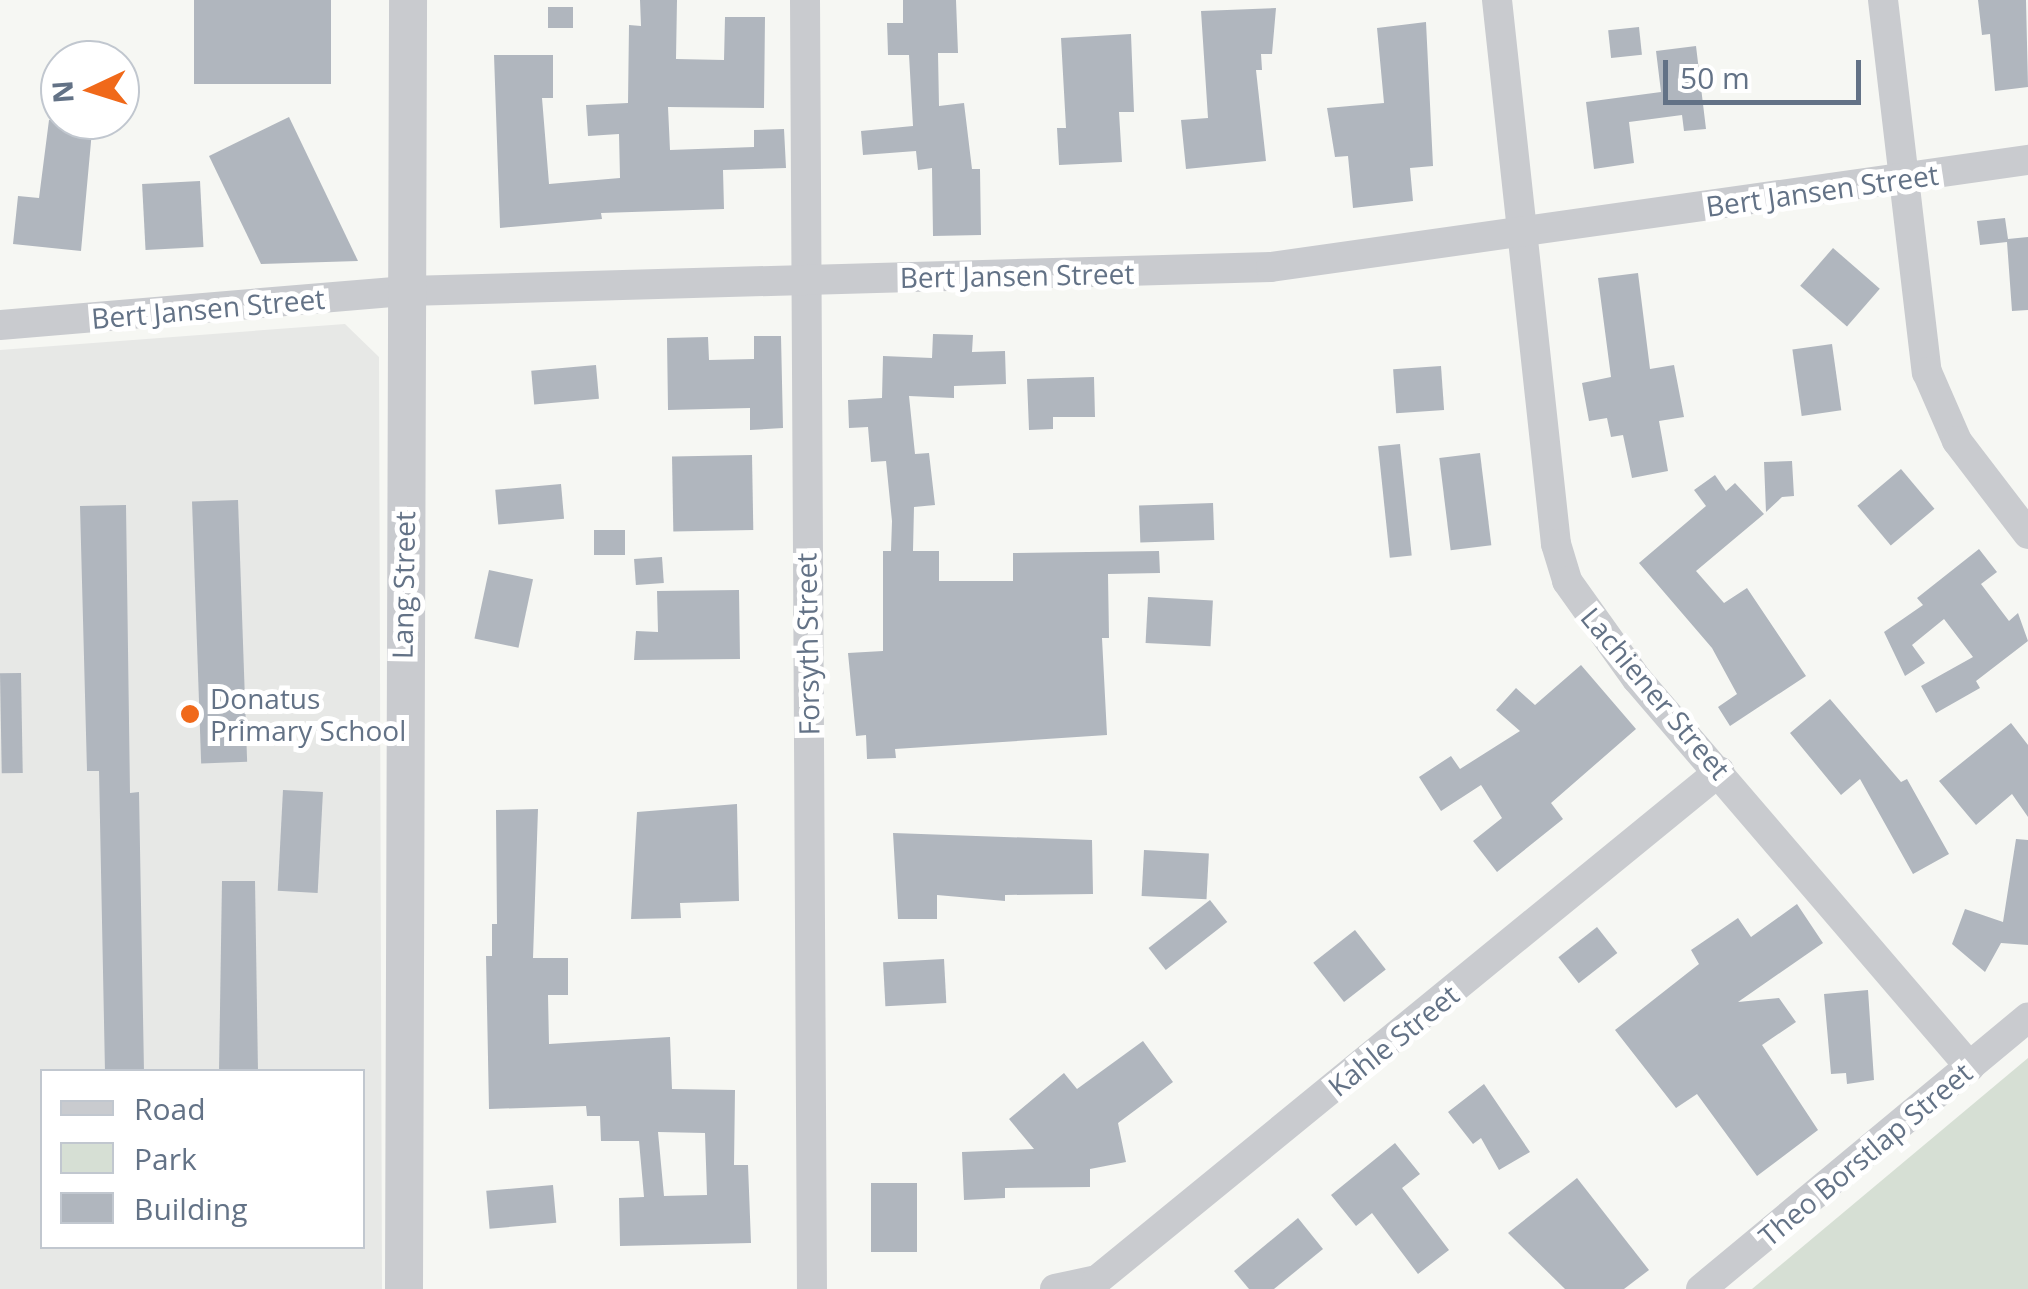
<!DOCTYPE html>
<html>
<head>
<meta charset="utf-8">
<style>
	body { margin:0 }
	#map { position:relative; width:2028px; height:1289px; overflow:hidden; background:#f6f7f3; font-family:"Open Sans",sans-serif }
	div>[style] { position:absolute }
	.built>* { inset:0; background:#e7e8e6 }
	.green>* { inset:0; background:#d6dfd4 }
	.building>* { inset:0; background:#b0b6be; transform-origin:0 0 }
	.minor>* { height:30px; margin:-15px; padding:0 15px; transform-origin:15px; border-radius:15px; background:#c9cbcf }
	.tertiary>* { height:38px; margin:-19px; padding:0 19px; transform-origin:19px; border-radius:19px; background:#c9cbcf }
	.dots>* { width:28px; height:28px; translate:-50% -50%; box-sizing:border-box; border:5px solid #fff; border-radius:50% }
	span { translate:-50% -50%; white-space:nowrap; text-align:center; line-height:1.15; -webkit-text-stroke:10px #fff; paint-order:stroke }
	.street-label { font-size:28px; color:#637286 }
	.poi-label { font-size:28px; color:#637286 }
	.left { translate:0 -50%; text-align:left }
	.legend { position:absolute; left:40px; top:1069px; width:325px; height:180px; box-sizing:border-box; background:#fff; border:2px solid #c1c7cf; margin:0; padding:12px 18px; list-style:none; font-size:30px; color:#637286 }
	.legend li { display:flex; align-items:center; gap:20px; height:50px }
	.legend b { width:50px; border:2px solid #c1c7cf }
	.north { position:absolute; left:40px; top:40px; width:100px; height:100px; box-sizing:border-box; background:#fff; border:2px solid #c1c7cf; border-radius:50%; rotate:266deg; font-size:28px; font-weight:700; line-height:40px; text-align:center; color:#637286 }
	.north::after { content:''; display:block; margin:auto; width:35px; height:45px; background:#f0691a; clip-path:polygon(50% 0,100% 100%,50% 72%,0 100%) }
	.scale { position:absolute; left:1663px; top:60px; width:198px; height:45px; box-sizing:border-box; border:5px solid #637286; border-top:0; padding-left:12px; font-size:30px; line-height:35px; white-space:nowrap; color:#637286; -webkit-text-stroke:8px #fff; paint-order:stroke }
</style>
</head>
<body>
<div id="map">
	<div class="built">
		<i style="clip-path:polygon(evenodd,345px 324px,379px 357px,382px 1289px,0 1289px,0 350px,345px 324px,42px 1072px,362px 1072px,362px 1246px,42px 1246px,42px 1072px)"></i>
	</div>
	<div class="green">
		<i style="clip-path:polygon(2028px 1058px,2028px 1289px,1752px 1289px)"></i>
	</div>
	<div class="building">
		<i style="left:194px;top:0;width:137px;height:84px"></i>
		<i style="clip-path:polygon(640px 0,677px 0,676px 59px,724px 60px,725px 17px,765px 17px,764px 108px,668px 107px,670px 150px,754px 147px,754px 130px,784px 129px,786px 168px,723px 170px,724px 209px,601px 213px,602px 219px,500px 228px,494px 55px,553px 55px,553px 98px,542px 98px,549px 184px,620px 178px,619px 134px,588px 136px,586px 105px,628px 103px,629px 25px,641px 26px)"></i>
		<i style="clip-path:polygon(903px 0,956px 0,958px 53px,938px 53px,939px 106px,964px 103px,972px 169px,980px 169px,981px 235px,933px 236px,932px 168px,918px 170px,916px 151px,863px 155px,861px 131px,913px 126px,909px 55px,888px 55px,887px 23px,903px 23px)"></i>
		<i style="clip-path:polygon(1978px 0,2026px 0,2028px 87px,1995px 91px,1990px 34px,1982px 35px)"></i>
		<i style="left:548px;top:7px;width:25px;height:21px"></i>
		<i style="clip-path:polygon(1276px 8px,1272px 54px,1261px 54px,1262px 70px,1256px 70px,1266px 161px,1186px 169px,1181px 120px,1208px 118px,1201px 11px)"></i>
		<i style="clip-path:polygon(1426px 22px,1433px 166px,1410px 168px,1413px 201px,1353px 208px,1348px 156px,1335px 157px,1327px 108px,1384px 103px,1377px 28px)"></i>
		<i style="left:1639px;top:27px;width:28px;height:31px;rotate:84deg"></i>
		<i style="clip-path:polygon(1131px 34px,1134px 112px,1119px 112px,1122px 162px,1059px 165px,1057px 128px,1066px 128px,1061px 38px)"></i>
		<i style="clip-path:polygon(1696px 46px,1706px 129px,1684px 131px,1682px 115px,1629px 122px,1634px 163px,1594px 169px,1586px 102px,1661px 92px,1656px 51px)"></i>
		<i style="clip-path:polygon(289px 117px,358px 261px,261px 264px,209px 156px)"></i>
		<i style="clip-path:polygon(49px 120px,93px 120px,81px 251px,13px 244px,18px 196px,39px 198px)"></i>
		<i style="left:200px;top:181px;width:66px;height:58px;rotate:87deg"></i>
		<i style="clip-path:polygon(2005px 218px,2008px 239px,2028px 237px,2028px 310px,2012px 311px,2007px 242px,1980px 245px,1977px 221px)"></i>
		<i style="left:1833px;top:248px;width:62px;height:50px;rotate:41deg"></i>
		<i style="clip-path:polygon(1638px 273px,1650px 369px,1674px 365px,1684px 417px,1659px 421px,1668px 471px,1632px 478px,1623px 435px,1611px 437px,1607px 418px,1589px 421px,1582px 383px,1611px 377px,1598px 278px)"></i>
		<i style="clip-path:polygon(933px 334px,973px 335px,972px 352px,1005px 351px,1006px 384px,954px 386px,954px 398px,909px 396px,915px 454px,929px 453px,935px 505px,914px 507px,913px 551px,939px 551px,939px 581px,1013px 581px,1013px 553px,1159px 551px,1160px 573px,1108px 574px,1109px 638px,1102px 638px,1107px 735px,895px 749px,896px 758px,867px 759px,866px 735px,856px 736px,848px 653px,883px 651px,883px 551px,891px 551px,892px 521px,886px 461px,871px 462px,868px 427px,849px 428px,848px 400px,882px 398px,883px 356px,932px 358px)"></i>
		<i style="clip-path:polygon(754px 336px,781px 336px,783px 428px,750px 430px,750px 408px,668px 410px,667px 338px,708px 337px,709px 360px,754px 359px)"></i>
		<i style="left:1832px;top:344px;width:67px;height:40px;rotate:82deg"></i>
		<i style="left:596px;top:365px;width:34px;height:65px;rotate:85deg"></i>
		<i style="left:1441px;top:366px;width:44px;height:48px;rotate:86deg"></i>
		<i style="clip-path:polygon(1094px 377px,1095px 417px,1053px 417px,1053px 429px,1029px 430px,1027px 379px)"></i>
		<i style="left:1400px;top:444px;width:112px;height:22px;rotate:84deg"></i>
		<i style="left:1480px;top:453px;width:93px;height:41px;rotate:83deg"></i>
		<i style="left:752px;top:455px;width:75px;height:80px;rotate:89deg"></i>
		<i style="clip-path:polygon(1792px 461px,1794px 496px,1782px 497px,1766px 512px,1764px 462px)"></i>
		<i style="left:1901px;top:469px;width:52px;height:57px;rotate:50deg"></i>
		<i style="clip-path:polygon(1715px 475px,1726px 491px,1735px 483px,1764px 514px,1696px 571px,1724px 603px,1747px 588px,1806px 676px,1730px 726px,1718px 707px,1737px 694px,1712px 648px,1639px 563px,1706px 506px,1694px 490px)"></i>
		<i style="left:561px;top:484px;width:35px;height:66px;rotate:85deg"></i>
		<i style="left:238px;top:500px;width:262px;height:46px;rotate:88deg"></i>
		<i style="left:1213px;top:503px;width:37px;height:74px;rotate:88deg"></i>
		<i style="clip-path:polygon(126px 505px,130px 793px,139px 792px,144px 1072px,105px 1072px,99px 771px,87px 771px,80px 506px)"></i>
		<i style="left:594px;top:530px;width:31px;height:25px"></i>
		<i style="clip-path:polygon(1979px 549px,1997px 572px,1981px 584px,2009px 621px,2018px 613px,2028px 641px,1976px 681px,1980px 688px,1936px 713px,1921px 686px,1973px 657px,1944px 619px,1912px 645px,1925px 663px,1905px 676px,1884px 632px,1923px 605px,1917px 598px)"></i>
		<i style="left:662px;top:557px;width:26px;height:28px;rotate:86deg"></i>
		<i style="left:489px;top:570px;width:45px;height:70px;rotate:12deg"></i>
		<i style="clip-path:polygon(739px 590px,740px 659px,634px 660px,636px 631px,658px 632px,657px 591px)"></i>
		<i style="left:1148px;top:597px;width:65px;height:46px;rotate:3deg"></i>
		<i style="clip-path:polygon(1581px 665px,1636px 729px,1551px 803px,1563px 819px,1497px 872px,1473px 841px,1502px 818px,1481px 785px,1441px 811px,1419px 777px,1451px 756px,1460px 769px,1520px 731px,1496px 710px,1516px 688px,1535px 705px)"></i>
		<i style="left:21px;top:673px;width:100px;height:21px;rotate:89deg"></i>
		<i style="clip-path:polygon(1830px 699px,1901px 782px,1907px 779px,1949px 854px,1913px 874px,1860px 779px,1841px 795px,1790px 733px)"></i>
		<i style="clip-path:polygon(2011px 723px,2028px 745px,2028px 817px,2012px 794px,1976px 825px,1939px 781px)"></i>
		<i style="left:283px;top:790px;width:40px;height:101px;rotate:3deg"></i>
		<i style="clip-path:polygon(737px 804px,739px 901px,680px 903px,681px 918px,631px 919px,637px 812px)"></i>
		<i style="clip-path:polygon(evenodd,538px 809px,533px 958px,568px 958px,568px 995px,548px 995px,549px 1044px,670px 1037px,672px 1089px,735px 1090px,734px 1165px,748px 1165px,751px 1243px,620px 1246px,619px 1198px,644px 1197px,639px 1141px,601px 1141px,600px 1116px,587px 1116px,586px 1106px,489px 1109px,486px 956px,492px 956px,492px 924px,497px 924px,496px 810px,538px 809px,658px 1132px,705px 1133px,707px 1195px,664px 1196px,658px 1132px)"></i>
		<i style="clip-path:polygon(893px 833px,1092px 840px,1093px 894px,1005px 895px,1005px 901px,937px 895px,937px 919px,898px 919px)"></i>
		<i style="clip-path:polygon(2016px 839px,2028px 840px,2028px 945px,2001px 943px,1985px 972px,1952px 944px,1965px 909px,2003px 922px)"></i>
		<i style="left:1144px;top:850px;width:65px;height:46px;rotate:3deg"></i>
		<i style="clip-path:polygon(222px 881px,255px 881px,258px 1072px,219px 1072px)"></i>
		<i style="left:1210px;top:900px;width:28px;height:78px;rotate:52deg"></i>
		<i style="clip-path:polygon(1797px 904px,1823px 943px,1738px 1002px,1779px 998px,1796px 1022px,1762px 1045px,1818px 1130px,1757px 1176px,1697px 1094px,1676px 1108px,1615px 1030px,1699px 964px,1691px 950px,1738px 918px,1751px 937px)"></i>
		<i style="left:1597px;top:927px;width:33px;height:49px;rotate:52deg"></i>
		<i style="left:1355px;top:930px;width:50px;height:53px;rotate:52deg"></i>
		<i style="left:944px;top:959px;width:44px;height:61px;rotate:87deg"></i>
		<i style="clip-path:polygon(1868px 990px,1874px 1080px,1847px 1084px,1846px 1073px,1831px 1074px,1824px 994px)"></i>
		<i style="clip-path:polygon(1143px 1041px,1173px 1082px,1118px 1123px,1126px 1162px,1090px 1169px,1090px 1187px,1005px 1188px,1005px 1198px,964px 1200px,962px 1152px,1034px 1149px,1009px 1119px,1064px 1073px,1077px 1089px)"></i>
		<i style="clip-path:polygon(1484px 1084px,1530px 1152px,1499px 1170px,1481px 1138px,1473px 1144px,1448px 1112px)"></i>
		<i style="clip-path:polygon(1395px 1143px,1420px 1174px,1402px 1188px,1449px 1250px,1418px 1274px,1372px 1213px,1356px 1226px,1331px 1195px)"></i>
		<i style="clip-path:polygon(1577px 1178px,1649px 1270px,1624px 1289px,1565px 1289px,1508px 1233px)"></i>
		<i style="left:871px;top:1183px;width:46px;height:69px"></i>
		<i style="left:553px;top:1185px;width:38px;height:67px;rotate:85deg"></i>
		<i style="clip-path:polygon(1298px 1218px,1323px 1249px,1274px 1289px,1249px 1289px,1234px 1271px)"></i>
	</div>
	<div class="minor">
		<i style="left:805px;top:0;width:1289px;rotate:89.69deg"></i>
		<i style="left:1497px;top:0;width:547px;rotate:83.81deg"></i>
		<i style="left:1556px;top:544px;width:39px;rotate:73deg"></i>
		<i style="left:1567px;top:581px;width:120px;rotate:54.5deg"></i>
		<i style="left:1637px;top:679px;width:511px;rotate:49.36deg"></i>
		<i style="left:1883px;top:0;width:375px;rotate:83.3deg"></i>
		<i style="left:1927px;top:372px;width:75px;rotate:66.5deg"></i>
		<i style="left:1957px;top:441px;width:117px;rotate:52.6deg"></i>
		<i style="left:0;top:325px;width:408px;rotate:-4.8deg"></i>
		<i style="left:407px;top:291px;width:864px;rotate:-1.59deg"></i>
		<i style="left:1271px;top:267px;width:765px;rotate:-8.05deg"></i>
		<i style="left:1055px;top:1289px;width:43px;rotate:-12.1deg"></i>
		<i style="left:1097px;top:1280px;width:804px;rotate:-39.25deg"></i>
		<i style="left:1701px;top:1289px;width:425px;rotate:-39.7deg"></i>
	</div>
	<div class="tertiary">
		<i style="left:404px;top:1289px;width:1289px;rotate:-89.82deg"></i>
	</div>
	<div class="dots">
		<i style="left:190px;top:714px;background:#f0691a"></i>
	</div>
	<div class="street-label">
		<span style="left:1822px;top:190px;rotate:-8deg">Bert Jansen Street</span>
		<span style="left:1017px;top:275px;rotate:-1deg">Bert Jansen Street</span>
		<span style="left:208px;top:308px;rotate:-5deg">Bert Jansen Street</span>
		<span style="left:403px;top:585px;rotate:-89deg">Lang Street</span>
		<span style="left:807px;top:644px;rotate:-91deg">Forsyth Street</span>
		<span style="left:1656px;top:693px;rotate:50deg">Lachiener Street</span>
		<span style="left:1393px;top:1040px;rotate:-39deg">Kahle Street</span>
		<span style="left:1865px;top:1154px;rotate:-40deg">Theo Borstlap Street</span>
	</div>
	<div class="poi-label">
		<span class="left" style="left:210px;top:714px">Donatus<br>Primary School</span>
	</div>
	<ul class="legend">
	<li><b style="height:12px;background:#c9cbcf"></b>Road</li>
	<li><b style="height:28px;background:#d6dfd4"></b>Park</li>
	<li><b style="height:28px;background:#b0b6be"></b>Building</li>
	</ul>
	<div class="north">N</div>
	<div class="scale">50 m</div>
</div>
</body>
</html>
